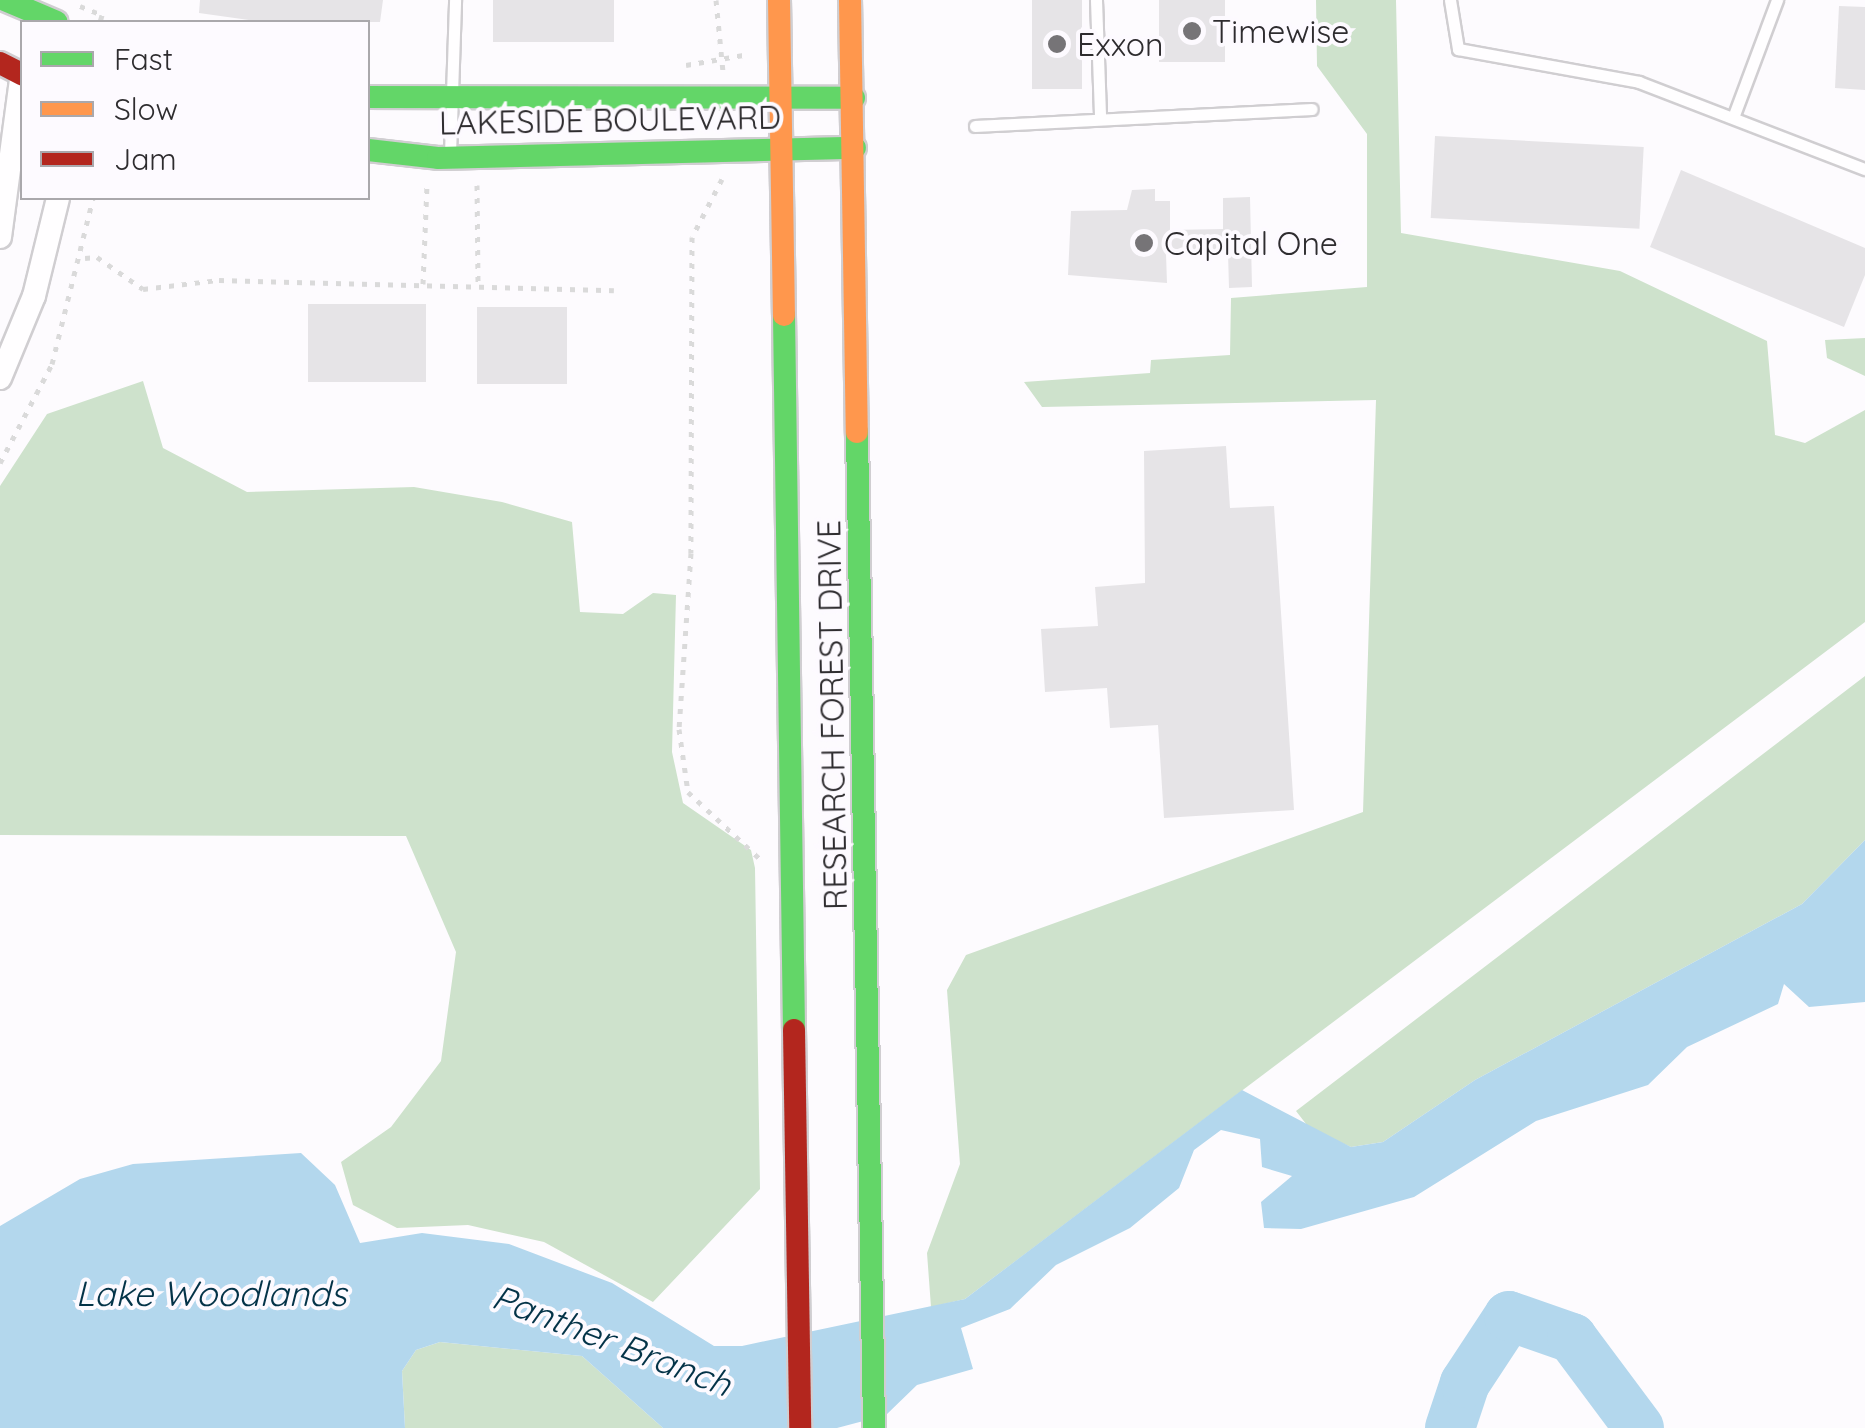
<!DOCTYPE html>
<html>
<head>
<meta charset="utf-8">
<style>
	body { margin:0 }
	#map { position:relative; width:1865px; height:1428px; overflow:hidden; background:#fdfbfe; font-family:Quicksand,sans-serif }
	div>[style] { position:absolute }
	.forest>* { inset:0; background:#cee2cc }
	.water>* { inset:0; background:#b3d7ed }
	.river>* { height:50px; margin:-25px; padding:0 25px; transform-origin:25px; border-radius:25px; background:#b3d7ed }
	.building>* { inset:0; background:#e6e4e7; transform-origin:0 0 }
	.path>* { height:5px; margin-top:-2.5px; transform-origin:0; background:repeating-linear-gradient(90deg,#dadada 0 5px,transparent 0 13px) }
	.roads { filter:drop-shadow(2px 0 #d0ced1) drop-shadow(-2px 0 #d0ced1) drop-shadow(0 2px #d0ced1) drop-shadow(0 -2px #d0ced1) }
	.lane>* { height:11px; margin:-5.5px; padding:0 5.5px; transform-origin:5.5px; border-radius:5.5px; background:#fffeff }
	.street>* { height:22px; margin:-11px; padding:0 11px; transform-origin:11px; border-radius:11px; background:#fffeff }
	.fast>* { height:22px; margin:-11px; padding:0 11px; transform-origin:11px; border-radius:11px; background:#63d668 }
	.slow>* { height:22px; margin:-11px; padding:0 11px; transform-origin:11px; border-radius:11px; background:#ff974d }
	.jam>* { height:22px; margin:-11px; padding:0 11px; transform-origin:11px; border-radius:11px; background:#b3261e }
	.dots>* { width:28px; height:28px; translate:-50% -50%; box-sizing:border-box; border:5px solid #fdfaff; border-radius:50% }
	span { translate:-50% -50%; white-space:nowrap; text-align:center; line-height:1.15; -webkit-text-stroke:8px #fdfaff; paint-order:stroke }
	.poi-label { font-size:32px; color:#2e2c2f }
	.left { translate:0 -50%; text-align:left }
	.street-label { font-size:32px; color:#2e2c2f }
	.water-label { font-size:35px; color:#043348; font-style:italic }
	.legend { position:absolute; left:20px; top:20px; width:350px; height:180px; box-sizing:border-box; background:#fdfaff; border:2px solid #aaa8ac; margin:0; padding:12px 18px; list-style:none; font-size:30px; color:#2e2c2f }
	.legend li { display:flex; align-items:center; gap:20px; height:50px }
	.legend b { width:50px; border:2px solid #aaa8ac }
</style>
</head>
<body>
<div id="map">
	<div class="forest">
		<i style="clip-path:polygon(1316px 0,1396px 0,1401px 233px,1620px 271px,1767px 341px,1775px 435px,1805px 443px,1865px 410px,1865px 622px,965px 1299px,931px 1307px,927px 1253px,960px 1164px,947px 990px,966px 955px,1363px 812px,1376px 400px,1042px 407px,1024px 382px,1150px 373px,1151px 360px,1230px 355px,1231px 298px,1367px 287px,1367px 134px,1317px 66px)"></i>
		<i style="clip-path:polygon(1865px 338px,1865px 376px,1827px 358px,1825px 340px)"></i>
		<i style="clip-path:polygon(143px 381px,163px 448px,247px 492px,414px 487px,502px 502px,572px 522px,580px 612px,623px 614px,653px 593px,676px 595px,672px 752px,683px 803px,751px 850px,755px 868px,760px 1189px,653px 1302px,544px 1242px,468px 1225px,397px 1228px,353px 1205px,341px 1162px,391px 1127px,441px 1061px,456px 952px,406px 836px,0 835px,0 486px,47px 414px)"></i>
		<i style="clip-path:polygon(1865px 676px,1865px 840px,1802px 904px,1475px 1080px,1383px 1142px,1351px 1147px,1310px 1129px,1296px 1111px)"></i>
		<i style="clip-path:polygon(440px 1342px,582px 1356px,663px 1428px,405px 1428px,402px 1371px,416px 1350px)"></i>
	</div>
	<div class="water">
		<i style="clip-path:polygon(1865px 840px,1865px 1002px,1809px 1007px,1784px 984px,1778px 1004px,1687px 1047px,1648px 1085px,1536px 1121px,1414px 1197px,1301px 1229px,1264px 1228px,1261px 1202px,1292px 1176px,1262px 1167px,1260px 1139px,1221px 1130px,1194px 1150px,1179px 1188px,1130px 1228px,1056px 1265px,1010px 1309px,961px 1328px,973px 1369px,917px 1385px,886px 1415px,837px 1428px,663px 1428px,582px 1356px,440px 1342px,416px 1350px,402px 1371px,405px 1428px,0 1428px,0 1226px,80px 1179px,133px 1164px,301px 1153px,335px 1185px,360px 1243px,422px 1233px,509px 1244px,612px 1283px,714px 1346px,742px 1346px,965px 1299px,1242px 1090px,1351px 1147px,1383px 1142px,1475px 1080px,1802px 904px)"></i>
	</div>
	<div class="river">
		<i style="left:1450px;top:1428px;width:47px;rotate:-71.6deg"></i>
		<i style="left:1465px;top:1383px;width:80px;rotate:-56.7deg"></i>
		<i style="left:1509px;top:1316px;width:67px;rotate:19.2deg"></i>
		<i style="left:1572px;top:1338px;width:112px;rotate:53.3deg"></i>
	</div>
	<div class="building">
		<i style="clip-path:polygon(200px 0,383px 0,380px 22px,263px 22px,199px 13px)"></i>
		<i style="left:493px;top:0;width:121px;height:42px"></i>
		<i style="left:1032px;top:0;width:50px;height:89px"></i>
		<i style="left:1159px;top:0;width:66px;height:62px"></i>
		<i style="clip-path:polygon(1839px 6px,1865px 7px,1865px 90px,1835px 88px)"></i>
		<i style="left:1435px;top:136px;width:209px;height:82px;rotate:3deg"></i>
		<i style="clip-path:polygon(1681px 170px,1865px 248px,1865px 275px,1844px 327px,1650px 247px)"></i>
		<i style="clip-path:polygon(1155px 189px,1155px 201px,1170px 201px,1170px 230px,1223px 229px,1223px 198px,1250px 197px,1252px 287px,1229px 288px,1228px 253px,1166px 254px,1167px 283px,1068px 275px,1071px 211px,1127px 210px,1132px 190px)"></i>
		<i style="left:308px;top:304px;width:118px;height:78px"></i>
		<i style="left:477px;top:307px;width:90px;height:77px"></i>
		<i style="clip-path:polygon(1226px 446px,1230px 508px,1274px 506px,1294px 810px,1164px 818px,1158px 725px,1110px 728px,1107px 688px,1045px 692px,1041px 629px,1098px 626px,1095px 587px,1145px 583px,1144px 451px)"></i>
	</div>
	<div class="path">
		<i style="left:716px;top:0;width:71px;rotate:84.4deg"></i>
		<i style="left:80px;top:6px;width:24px;rotate:22deg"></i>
		<i style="left:102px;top:15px;width:7px;rotate:106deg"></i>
		<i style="left:686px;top:65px;width:64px;rotate:-9.9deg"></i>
		<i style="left:722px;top:179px;width:65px;rotate:117.3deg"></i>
		<i style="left:692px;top:237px;width:316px;rotate:90.2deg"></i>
		<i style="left:691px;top:553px;width:176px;rotate:93.9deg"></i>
		<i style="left:679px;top:729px;width:64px;rotate:81.9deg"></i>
		<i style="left:688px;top:792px;width:98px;rotate:42.9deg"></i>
		<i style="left:477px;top:185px;width:101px;rotate:89.4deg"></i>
		<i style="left:85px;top:258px;width:12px;rotate:-5deg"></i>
		<i style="left:97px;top:257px;width:56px;rotate:34.8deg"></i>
		<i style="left:143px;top:289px;width:77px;rotate:-6.8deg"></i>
		<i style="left:219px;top:280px;width:395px;rotate:1.5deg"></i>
		<i style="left:423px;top:284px;width:99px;rotate:-87.7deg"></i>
		<i style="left:0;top:463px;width:112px;rotate:-62.3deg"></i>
		<i style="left:52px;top:364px;width:171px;rotate:-76.1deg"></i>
	</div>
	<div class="roads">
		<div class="lane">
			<i style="left:1096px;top:0;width:116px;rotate:88deg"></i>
			<i style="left:1450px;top:0;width:50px;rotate:80.7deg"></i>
			<i style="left:1458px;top:49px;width:184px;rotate:10.3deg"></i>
			<i style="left:1639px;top:82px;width:242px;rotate:21.1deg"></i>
			<i style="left:1734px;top:115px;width:123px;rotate:-69.5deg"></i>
			<i style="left:975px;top:126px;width:337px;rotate:-2.9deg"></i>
			<i style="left:450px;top:154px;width:154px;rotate:-88.1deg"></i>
		</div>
		<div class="street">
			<i style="left:0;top:237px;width:165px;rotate:-82.4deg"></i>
			<i style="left:0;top:378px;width:89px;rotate:-67.5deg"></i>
			<i style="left:34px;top:296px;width:101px;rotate:-76.2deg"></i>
		</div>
		<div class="fast">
			<i style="left:5px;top:0;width:56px;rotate:22.9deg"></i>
			<i style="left:368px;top:97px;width:486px;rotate:0.1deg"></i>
			<i style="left:368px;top:150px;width:70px;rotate:6.5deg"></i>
			<i style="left:438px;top:158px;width:417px;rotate:-1.4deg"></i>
			<i style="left:784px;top:315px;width:715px;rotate:89.2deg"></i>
			<i style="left:857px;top:432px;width:996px;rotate:89.02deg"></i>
		</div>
		<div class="slow">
			<i style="left:779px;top:0;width:315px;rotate:89.1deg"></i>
			<i style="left:850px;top:0;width:432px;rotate:89.1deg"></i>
		</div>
		<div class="jam">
			<i style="left:0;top:63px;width:25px;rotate:27deg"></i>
			<i style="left:794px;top:1030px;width:398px;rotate:89.1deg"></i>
		</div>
	</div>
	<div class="dots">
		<i style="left:1192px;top:31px;background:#767477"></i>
		<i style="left:1057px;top:44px;background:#767477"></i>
		<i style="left:1144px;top:243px;background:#767477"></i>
	</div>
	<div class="poi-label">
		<span class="left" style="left:1212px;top:31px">Timewise</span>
		<span class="left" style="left:1077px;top:44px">Exxon</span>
		<span class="left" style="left:1164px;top:243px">Capital One</span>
	</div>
	<div class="street-label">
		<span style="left:610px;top:120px;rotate:-1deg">LAKESIDE BOULEVARD</span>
		<span style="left:832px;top:715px;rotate:-91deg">RESEARCH FOREST DRIVE</span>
	</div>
	<div class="water-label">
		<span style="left:211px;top:1293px">Lake Woodlands</span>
		<span style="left:612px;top:1340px;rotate:21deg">Panther Branch</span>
	</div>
	<ul class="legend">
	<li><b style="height:12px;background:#63d668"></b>Fast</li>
	<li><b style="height:12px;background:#ff974d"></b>Slow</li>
	<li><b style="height:12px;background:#b3261e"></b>Jam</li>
	</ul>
</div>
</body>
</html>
